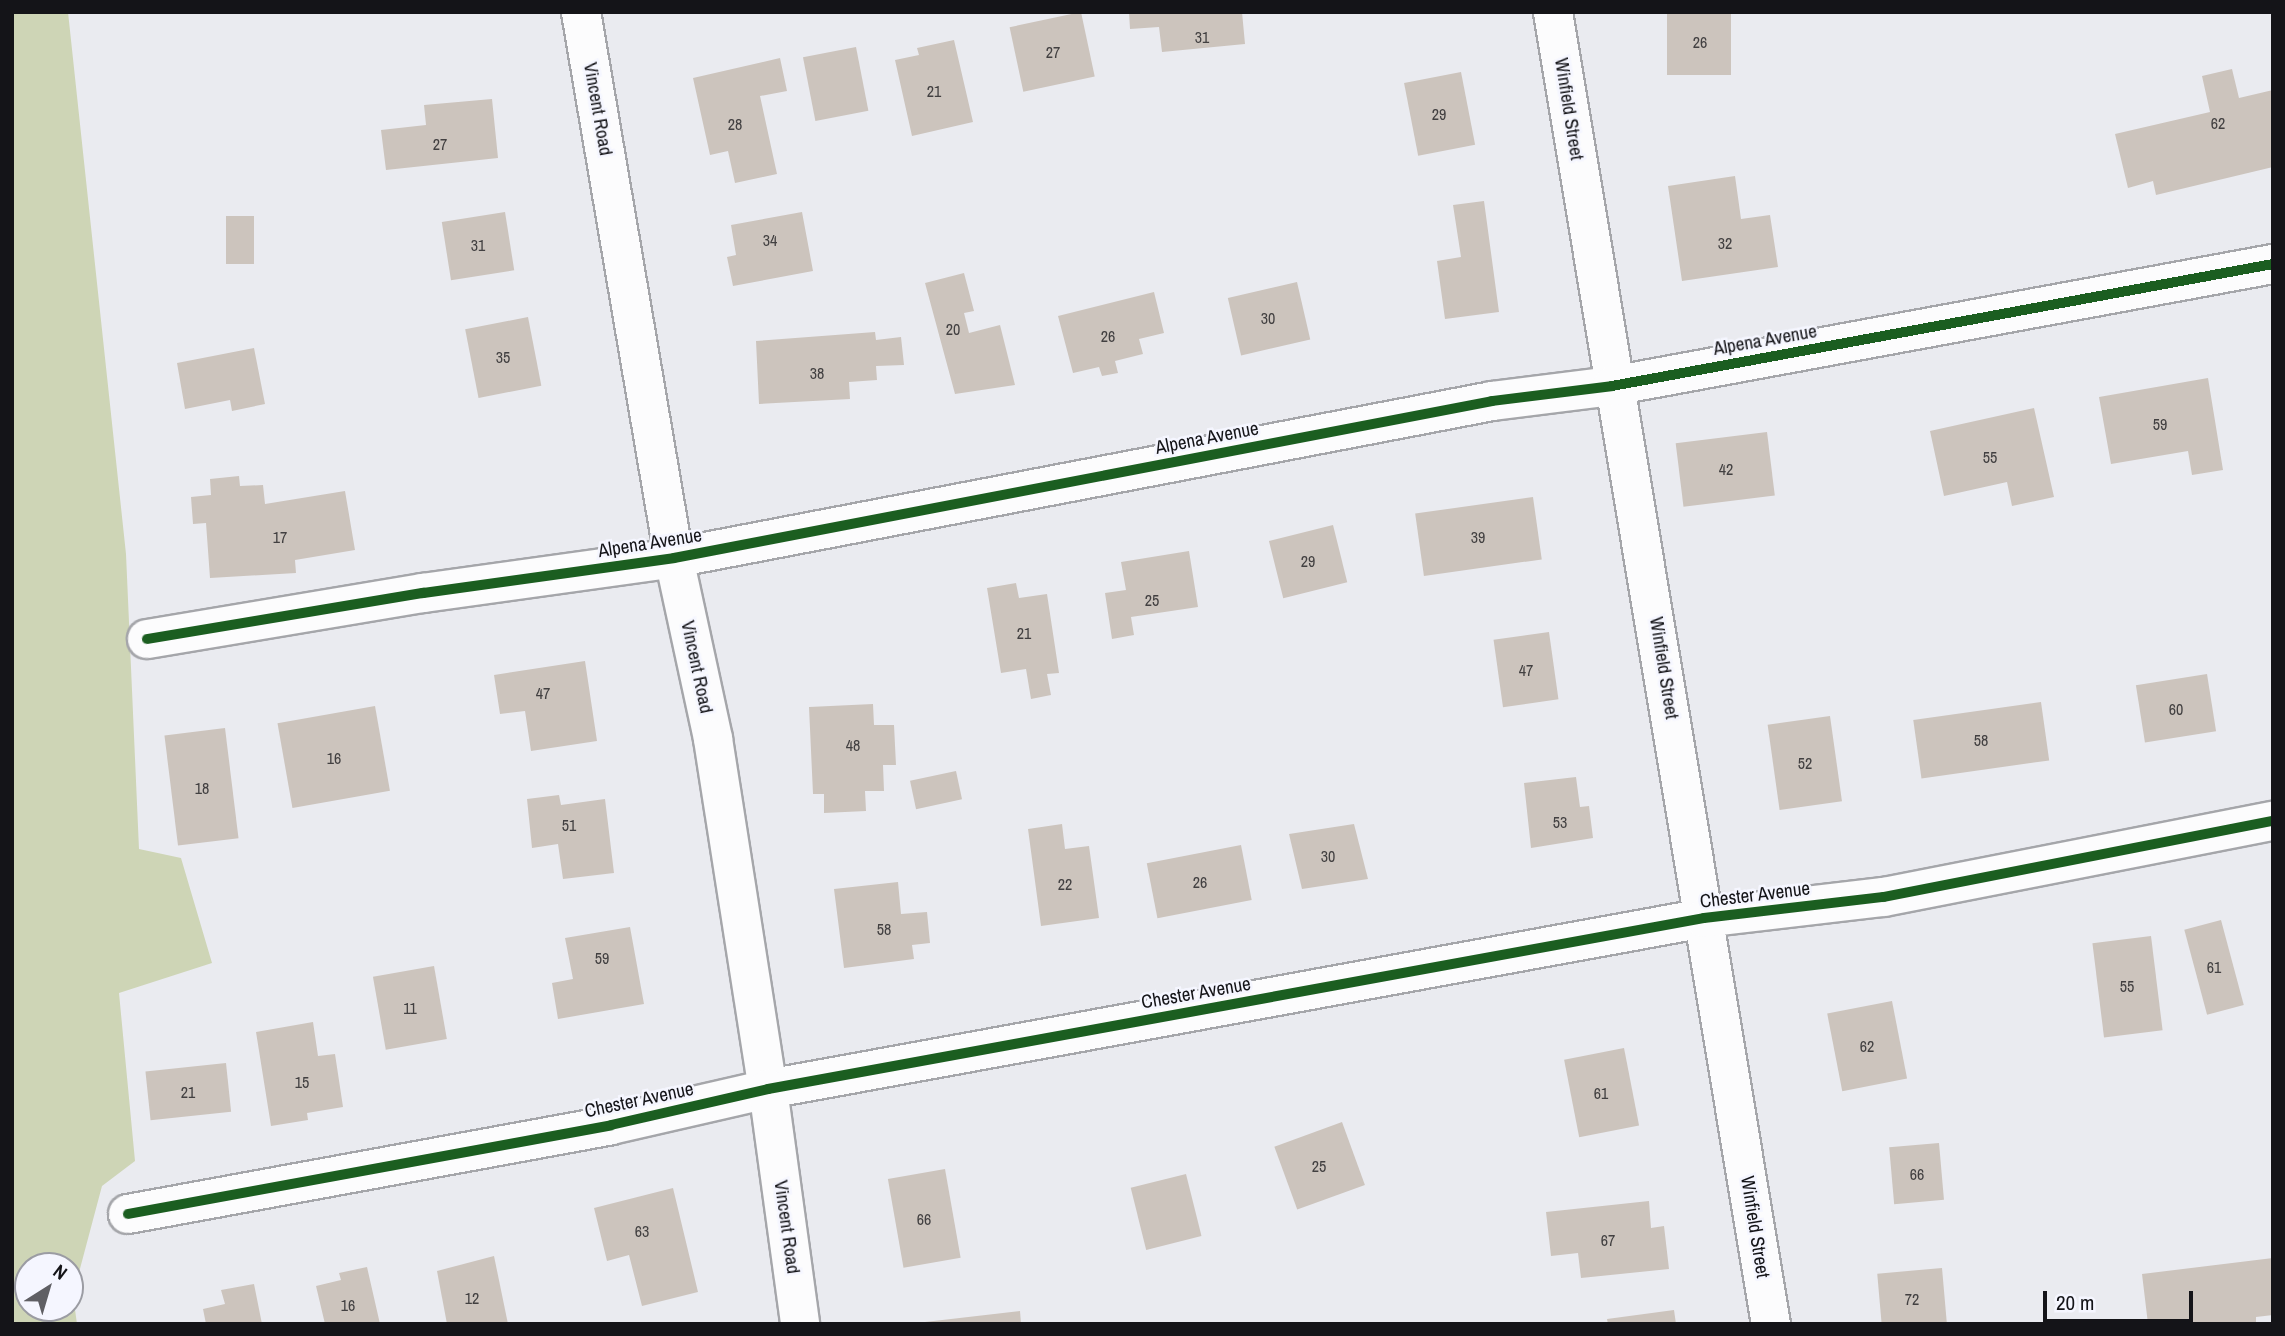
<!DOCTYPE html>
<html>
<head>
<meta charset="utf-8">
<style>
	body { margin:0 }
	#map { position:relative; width:2285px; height:1336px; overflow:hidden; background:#eaebf0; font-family:"Archivo Narrow",sans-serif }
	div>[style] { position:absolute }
	.forest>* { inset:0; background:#ced5b6 }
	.building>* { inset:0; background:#ccc4bd; transform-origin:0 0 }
	.roads { filter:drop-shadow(2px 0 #a5a6aa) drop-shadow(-2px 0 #a5a6aa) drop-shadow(0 2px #a5a6aa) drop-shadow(0 -2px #a5a6aa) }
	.minor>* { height:38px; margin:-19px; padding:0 19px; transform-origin:19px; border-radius:19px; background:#fcfcfd }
	.tertiary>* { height:38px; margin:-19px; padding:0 19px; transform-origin:19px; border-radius:19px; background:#fcfcfd }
	.cycleway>* { height:10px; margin:-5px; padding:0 5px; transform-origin:5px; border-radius:5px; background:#1b5e20 }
	span { translate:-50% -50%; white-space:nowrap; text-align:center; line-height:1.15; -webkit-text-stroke:5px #f5f6ff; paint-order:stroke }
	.number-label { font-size:16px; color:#424041 }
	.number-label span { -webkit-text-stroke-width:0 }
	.street-label { font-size:19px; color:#141418 }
	.frame { position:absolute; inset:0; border:14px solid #141418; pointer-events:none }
	.north { position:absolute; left:14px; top:1252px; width:70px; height:70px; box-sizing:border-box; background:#f5f6ff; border:2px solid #9b9ca3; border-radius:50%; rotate:37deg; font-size:19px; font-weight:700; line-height:28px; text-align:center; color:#141418 }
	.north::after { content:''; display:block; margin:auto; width:24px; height:32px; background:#5f5f64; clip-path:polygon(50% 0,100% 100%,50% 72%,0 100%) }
	.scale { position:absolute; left:2043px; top:1291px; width:150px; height:32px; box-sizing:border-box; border:4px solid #141418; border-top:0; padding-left:9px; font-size:21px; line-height:24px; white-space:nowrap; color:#141418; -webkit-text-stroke:5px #f5f6ff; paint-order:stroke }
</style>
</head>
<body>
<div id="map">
	<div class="forest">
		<i style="clip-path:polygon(evenodd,12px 12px,68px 12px,126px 554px,139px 849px,181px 858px,212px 963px,119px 993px,135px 1161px,102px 1186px,73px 1295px,77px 1324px,12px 1324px,12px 12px,28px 1266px,70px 1266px,70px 1308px,28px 1308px,28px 1266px)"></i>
	</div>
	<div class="building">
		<i style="left:1081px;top:12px;width:66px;height:73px;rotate:78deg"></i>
		<i style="clip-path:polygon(1129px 12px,1242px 12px,1245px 44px,1162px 52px,1159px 27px,1130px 29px)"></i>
		<i style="left:1667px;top:12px;width:64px;height:63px"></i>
		<i style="clip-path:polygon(954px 40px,973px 122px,912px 136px,895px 60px,919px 55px,917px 48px)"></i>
		<i style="left:856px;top:47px;width:65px;height:54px;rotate:79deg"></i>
		<i style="clip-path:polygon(780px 58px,787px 91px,760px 96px,777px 174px,735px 183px,728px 151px,710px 155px,693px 78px)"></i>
		<i style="clip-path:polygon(2232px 69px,2239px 98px,2273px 90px,2273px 167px,2156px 195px,2153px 181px,2128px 188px,2115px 134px,2210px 112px,2202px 76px)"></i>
		<i style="left:1461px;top:72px;width:74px;height:58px;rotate:79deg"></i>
		<i style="clip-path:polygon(492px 99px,498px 158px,386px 170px,381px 130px,426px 125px,424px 105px)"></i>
		<i style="clip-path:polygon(1735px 176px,1741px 219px,1770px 215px,1778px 267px,1682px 281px,1668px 186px)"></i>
		<i style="clip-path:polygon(1484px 201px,1499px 312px,1445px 319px,1437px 261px,1461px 257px,1453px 205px)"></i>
		<i style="left:505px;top:212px;width:59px;height:64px;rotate:81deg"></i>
		<i style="clip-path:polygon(802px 212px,813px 271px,733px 286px,727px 257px,736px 255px,731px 225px)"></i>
		<i style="left:226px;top:216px;width:28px;height:48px"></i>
		<i style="clip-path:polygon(964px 273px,974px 311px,964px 313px,969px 333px,1000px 325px,1015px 385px,955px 394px,925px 283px)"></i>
		<i style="left:1297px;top:282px;width:59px;height:71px;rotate:77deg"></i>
		<i style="clip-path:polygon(1154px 292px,1164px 333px,1139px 339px,1143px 354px,1115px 361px,1118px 373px,1102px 376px,1099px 367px,1073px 373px,1058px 316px)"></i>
		<i style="left:528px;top:317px;width:70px;height:64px;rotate:79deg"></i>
		<i style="clip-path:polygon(875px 332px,876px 340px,901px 337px,904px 365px,876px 366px,877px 380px,849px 382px,850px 399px,759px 404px,756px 341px)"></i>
		<i style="clip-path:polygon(254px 348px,265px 404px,232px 411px,230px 400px,185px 409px,177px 363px)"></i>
		<i style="clip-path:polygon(2208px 378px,2223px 470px,2192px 475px,2188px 451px,2111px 464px,2099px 397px)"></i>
		<i style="clip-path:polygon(2034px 408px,2054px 497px,2012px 506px,2007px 482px,1944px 496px,1930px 431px)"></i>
		<i style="left:1767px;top:432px;width:64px;height:92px;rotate:83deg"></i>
		<i style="clip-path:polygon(239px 476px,240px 486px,263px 485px,265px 504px,345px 491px,355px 550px,295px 560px,296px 573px,210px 578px,206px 523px,193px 524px,191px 497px,211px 495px,210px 479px)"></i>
		<i style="left:1533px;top:497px;width:63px;height:119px;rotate:82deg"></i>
		<i style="left:1333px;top:525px;width:59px;height:66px;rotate:76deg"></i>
		<i style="clip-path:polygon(1189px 551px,1198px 607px,1131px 617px,1134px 635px,1112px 639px,1105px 593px,1126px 590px,1121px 562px)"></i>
		<i style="clip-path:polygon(1016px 583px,1019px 598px,1047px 594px,1059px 673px,1047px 674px,1051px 695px,1031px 699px,1026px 669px,1001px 673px,987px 588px)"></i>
		<i style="left:1549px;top:632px;width:68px;height:56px;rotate:82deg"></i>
		<i style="clip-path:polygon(585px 661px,597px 741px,531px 751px,525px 711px,500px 714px,494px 675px)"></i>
		<i style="left:2207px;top:674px;width:58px;height:72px;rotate:81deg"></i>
		<i style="left:2041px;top:702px;width:59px;height:129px;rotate:82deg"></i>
		<i style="clip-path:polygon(873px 704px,874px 725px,894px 725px,896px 765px,883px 765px,884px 791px,865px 791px,866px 811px,824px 813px,824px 794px,813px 794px,809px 707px)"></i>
		<i style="left:375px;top:706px;width:86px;height:99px;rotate:80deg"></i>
		<i style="left:1830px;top:716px;width:86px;height:63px;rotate:82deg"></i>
		<i style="left:225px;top:728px;width:111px;height:61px;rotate:83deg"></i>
		<i style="left:956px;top:771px;width:29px;height:47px;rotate:78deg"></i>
		<i style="clip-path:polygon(1576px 777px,1580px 807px,1589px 806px,1593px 838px,1531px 848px,1524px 783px)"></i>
		<i style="clip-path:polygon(559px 795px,561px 805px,605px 799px,614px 873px,563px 879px,558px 844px,532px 848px,527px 799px)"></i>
		<i style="clip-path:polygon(1062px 824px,1065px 849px,1089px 846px,1099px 918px,1041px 926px,1028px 829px)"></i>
		<i style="clip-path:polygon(1354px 824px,1368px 879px,1302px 889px,1289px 834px)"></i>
		<i style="left:1241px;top:845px;width:56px;height:96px;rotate:79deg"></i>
		<i style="clip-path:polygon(898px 882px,901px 914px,927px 912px,930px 943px,912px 945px,914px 959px,844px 968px,834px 889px)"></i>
		<i style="left:2221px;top:920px;width:88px;height:38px;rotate:75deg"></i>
		<i style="clip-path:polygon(630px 927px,644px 1004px,558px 1019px,552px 983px,573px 979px,565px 938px)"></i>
		<i style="left:2151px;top:936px;width:95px;height:59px;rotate:83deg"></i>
		<i style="left:434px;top:966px;width:74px;height:62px;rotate:80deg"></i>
		<i style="left:1892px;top:1001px;width:79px;height:66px;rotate:79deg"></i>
		<i style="clip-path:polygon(313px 1022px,318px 1056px,335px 1054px,343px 1107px,307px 1113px,308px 1120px,271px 1126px,256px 1032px)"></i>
		<i style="left:1624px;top:1048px;width:79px;height:61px;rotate:79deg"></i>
		<i style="left:226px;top:1063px;width:49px;height:81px;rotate:84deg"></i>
		<i style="left:1342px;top:1122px;width:67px;height:72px;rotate:70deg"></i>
		<i style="left:1939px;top:1143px;width:57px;height:50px;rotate:85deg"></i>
		<i style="left:945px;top:1169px;width:90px;height:58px;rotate:80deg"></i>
		<i style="left:1186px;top:1174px;width:64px;height:57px;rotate:76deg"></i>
		<i style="clip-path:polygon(673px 1188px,698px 1292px,642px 1306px,629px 1255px,607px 1261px,594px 1208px)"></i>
		<i style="clip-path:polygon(1649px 1201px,1651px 1228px,1664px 1226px,1669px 1269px,1581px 1278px,1578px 1253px,1551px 1256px,1546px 1212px)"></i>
		<i style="clip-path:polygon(494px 1256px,508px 1324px,447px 1324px,437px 1271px)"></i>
		<i style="clip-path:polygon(2273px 1258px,2273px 1315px,2256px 1317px,2256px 1324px,2148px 1324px,2142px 1274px)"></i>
		<i style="clip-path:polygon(367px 1267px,380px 1324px,325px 1324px,316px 1286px,341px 1280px,339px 1273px)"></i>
		<i style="left:1942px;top:1268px;width:56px;height:65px;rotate:85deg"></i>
		<i style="clip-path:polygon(254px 1284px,262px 1324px,206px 1324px,203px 1309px,225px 1304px,221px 1290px)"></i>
		<i style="clip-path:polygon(1674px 1310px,1676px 1324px,1608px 1324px,1607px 1319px)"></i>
		<i style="clip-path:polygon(1020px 1311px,1021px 1324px,925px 1324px,925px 1322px)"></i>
	</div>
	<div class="roads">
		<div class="minor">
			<i style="left:1553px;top:12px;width:1330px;rotate:80.57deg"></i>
			<i style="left:147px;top:639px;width:280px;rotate:-9.5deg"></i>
			<i style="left:423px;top:593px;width:253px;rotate:-7.9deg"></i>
			<i style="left:674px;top:558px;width:833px;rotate:-10.86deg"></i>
			<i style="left:1492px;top:401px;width:121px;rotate:-7.1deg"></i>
			<i style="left:1612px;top:386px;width:672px;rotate:-10.46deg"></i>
			<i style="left:128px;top:1214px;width:491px;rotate:-10.4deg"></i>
			<i style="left:611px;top:1125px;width:161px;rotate:-12.9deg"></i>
			<i style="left:768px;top:1089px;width:951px;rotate:-10.35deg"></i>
			<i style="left:1704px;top:918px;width:181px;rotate:-6.7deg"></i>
			<i style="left:1884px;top:897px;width:396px;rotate:-11.1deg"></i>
		</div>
		<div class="tertiary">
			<i style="left:581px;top:12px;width:554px;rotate:80.33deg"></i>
			<i style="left:674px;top:558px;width:185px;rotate:77.8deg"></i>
			<i style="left:713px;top:739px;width:354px;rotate:81.1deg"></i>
			<i style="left:768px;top:1089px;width:237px;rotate:82.2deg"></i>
		</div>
	</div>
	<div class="cycleway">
		<i style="left:147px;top:639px;width:280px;rotate:-9.5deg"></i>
		<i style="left:423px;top:593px;width:253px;rotate:-7.9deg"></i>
		<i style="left:674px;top:558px;width:833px;rotate:-10.86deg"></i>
		<i style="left:1492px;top:401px;width:121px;rotate:-7.1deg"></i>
		<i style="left:1612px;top:386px;width:672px;rotate:-10.46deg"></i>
		<i style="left:128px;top:1214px;width:491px;rotate:-10.4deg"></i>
		<i style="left:611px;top:1125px;width:161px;rotate:-12.9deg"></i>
		<i style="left:768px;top:1089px;width:951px;rotate:-10.35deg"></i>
		<i style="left:1704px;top:918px;width:181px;rotate:-6.7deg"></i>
		<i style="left:1884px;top:897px;width:396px;rotate:-11.1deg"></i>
	</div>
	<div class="number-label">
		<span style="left:1202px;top:37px">31</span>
		<span style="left:1700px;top:42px">26</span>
		<span style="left:1053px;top:52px">27</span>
		<span style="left:934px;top:91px">21</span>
		<span style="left:1439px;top:114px">29</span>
		<span style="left:2218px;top:123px">62</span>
		<span style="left:735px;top:124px">28</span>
		<span style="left:440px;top:144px">27</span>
		<span style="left:770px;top:240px">34</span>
		<span style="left:1725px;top:243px">32</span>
		<span style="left:478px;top:245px">31</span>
		<span style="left:1268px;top:318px">30</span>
		<span style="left:953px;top:329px">20</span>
		<span style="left:1108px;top:336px">26</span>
		<span style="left:503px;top:357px">35</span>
		<span style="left:817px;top:373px">38</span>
		<span style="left:2160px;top:424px">59</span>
		<span style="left:1990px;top:457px">55</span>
		<span style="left:1726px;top:469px">42</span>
		<span style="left:280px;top:537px">17</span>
		<span style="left:1478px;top:537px">39</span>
		<span style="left:1308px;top:561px">29</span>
		<span style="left:1152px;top:600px">25</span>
		<span style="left:1024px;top:633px">21</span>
		<span style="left:1526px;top:670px">47</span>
		<span style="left:543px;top:693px">47</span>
		<span style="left:2176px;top:709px">60</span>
		<span style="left:1981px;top:740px">58</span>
		<span style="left:853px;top:745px">48</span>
		<span style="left:334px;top:758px">16</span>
		<span style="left:1805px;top:763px">52</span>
		<span style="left:202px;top:788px">18</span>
		<span style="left:1560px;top:822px">53</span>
		<span style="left:569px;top:825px">51</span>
		<span style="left:1328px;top:856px">30</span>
		<span style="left:1200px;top:882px">26</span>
		<span style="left:1065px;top:884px">22</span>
		<span style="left:884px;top:929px">58</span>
		<span style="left:602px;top:958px">59</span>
		<span style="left:2214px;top:967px">61</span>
		<span style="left:2127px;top:986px">55</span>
		<span style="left:410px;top:1008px">11</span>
		<span style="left:1867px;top:1046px">62</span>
		<span style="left:302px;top:1082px">15</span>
		<span style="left:188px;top:1092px">21</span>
		<span style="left:1601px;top:1093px">61</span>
		<span style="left:1319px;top:1166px">25</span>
		<span style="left:1917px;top:1174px">66</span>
		<span style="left:924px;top:1219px">66</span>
		<span style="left:642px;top:1231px">63</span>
		<span style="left:1608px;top:1240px">67</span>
		<span style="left:472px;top:1298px">12</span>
		<span style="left:1912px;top:1299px">72</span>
		<span style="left:348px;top:1305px">16</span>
	</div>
	<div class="street-label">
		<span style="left:598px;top:109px;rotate:80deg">Vincent Road</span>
		<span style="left:1569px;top:109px;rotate:81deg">Winfield Street</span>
		<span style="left:1765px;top:340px;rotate:-10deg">Alpena Avenue</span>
		<span style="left:1207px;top:438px;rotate:-11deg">Alpena Avenue</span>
		<span style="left:650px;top:543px;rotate:-9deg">Alpena Avenue</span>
		<span style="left:697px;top:667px;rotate:78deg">Vincent Road</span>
		<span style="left:1664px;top:668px;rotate:81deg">Winfield Street</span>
		<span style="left:1755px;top:895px;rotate:-7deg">Chester Avenue</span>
		<span style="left:1196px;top:993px;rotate:-10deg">Chester Avenue</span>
		<span style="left:639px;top:1100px;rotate:-12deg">Chester Avenue</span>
		<span style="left:787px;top:1227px;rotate:82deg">Vincent Road</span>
		<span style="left:1755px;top:1227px;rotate:81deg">Winfield Street</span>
	</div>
	<div class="frame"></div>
	<div class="north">N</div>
	<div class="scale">20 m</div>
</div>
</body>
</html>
